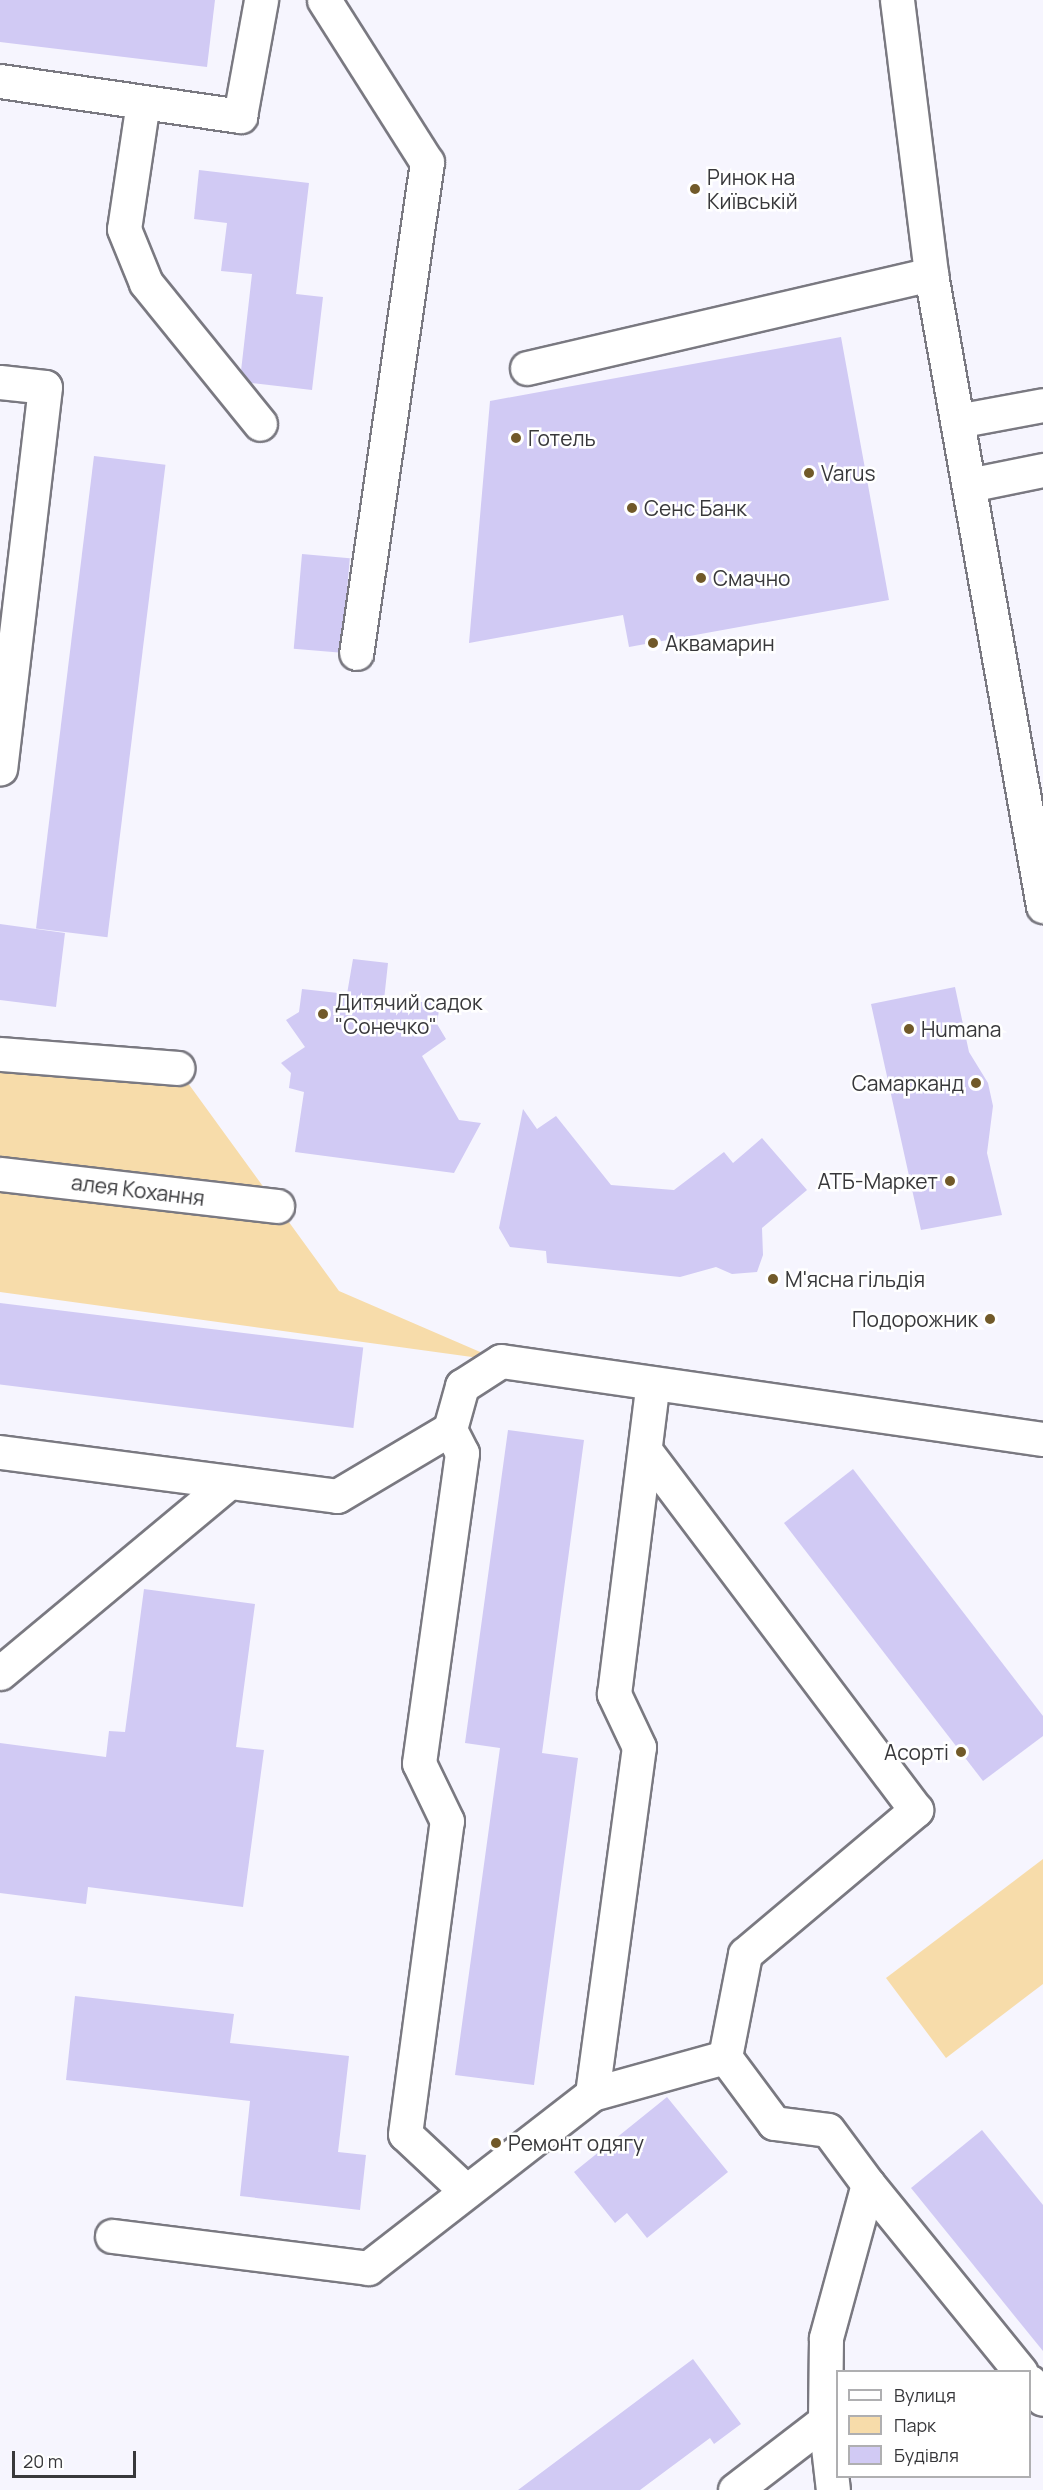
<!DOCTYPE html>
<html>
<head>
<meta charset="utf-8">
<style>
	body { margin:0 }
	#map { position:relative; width:1043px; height:2490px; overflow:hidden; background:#f6f5fe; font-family:Manrope,sans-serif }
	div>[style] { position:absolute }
	.green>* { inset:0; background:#f7dcaa }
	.building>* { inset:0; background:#d1caf4; transform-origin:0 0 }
	.roads { filter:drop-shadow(2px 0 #7a7981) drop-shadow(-2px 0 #7a7981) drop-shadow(0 2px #7a7981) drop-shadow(0 -2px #7a7981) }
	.minor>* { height:33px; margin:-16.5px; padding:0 16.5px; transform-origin:16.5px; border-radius:16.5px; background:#fff }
	.dots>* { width:16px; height:16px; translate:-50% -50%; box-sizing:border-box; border:3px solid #fff; border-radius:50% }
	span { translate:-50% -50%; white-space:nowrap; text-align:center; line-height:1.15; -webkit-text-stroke:5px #fff; paint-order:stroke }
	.poi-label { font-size:21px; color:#38383b }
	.left { translate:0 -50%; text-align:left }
	.right { translate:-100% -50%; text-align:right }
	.street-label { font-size:21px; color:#38383b }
	.legend { position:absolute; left:836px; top:2370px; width:195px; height:108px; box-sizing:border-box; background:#fff; border:2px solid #afafb1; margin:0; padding:8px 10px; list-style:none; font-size:18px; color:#38383b }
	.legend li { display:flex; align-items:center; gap:12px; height:30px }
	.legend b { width:30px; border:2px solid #afafb1 }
	.scale { position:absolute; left:12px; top:2451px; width:124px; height:27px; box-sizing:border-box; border:3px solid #38383b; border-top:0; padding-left:8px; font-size:18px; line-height:21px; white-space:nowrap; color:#38383b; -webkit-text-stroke:4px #fff; paint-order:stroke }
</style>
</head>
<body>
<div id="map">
	<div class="green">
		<i style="clip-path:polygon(0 1054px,177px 1068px,339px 1291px,501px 1361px,0 1292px)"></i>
		<i style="clip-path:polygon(1043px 1859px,1043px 1984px,946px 2058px,886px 1978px)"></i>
	</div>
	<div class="building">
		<i style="clip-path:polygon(0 0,215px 0,207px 67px,0 42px)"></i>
		<i style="clip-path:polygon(199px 170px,309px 183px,296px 294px,323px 297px,312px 390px,251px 383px,241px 371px,252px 274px,221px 271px,227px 223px,194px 219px)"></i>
		<i style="clip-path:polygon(841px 337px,889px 600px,629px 647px,623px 615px,469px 643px,490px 401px)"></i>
		<i style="left:94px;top:456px;width:72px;height:476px;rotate:7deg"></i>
		<i style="left:302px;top:554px;width:48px;height:95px;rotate:5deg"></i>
		<i style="clip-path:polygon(0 924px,65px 933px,56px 1007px,0 1000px)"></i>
		<i style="clip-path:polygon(353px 959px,388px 963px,384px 1000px,440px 1003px,437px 1024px,446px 1039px,422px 1056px,459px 1120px,481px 1123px,454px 1173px,295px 1152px,304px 1092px,289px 1088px,291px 1073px,281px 1063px,305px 1047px,286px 1020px,299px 1012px,302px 989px,347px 994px)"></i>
		<i style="clip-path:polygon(955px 987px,969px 1052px,988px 1083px,993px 1106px,987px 1153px,1002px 1215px,921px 1230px,871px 1004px)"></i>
		<i style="clip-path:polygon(523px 1109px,537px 1129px,556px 1116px,611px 1185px,674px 1190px,724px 1152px,733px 1163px,762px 1138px,807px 1190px,762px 1228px,763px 1255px,757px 1272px,732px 1274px,716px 1267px,680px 1277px,547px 1263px,546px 1251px,510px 1247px,499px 1228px)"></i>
		<i style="left:0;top:1303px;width:366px;height:81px;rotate:7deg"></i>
		<i style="clip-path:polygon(508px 1430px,584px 1440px,542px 1753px,578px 1758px,534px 2085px,455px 2075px,500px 1748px,465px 1743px)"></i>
		<i style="clip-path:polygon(853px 1469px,1043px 1716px,1043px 1736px,983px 1781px,784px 1523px)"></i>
		<i style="clip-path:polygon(144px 1589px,255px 1604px,236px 1747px,264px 1750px,243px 1907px,88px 1887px,86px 1904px,0 1893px,0 1743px,106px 1757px,109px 1731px,125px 1732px)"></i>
		<i style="clip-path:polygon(75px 1996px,234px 2014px,230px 2043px,349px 2056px,338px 2152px,366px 2155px,360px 2210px,240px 2196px,250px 2101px,66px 2080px)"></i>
		<i style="clip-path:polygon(667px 2097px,728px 2172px,647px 2238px,627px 2213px,615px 2223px,574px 2172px)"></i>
		<i style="clip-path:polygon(982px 2130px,1043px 2205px,1043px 2351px,911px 2188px)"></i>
		<i style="clip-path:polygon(693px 2359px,741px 2424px,714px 2444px,710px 2438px,640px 2490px,518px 2490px)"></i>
	</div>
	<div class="roads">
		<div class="minor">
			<i style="left:324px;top:0;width:192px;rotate:57.6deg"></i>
			<i style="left:427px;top:162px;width:496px;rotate:98.2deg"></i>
			<i style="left:897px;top:0;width:276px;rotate:82.9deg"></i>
			<i style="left:931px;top:274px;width:642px;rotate:79.95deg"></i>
			<i style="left:0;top:81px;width:243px;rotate:8.3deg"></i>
			<i style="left:240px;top:116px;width:118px;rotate:-79.7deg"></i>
			<i style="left:143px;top:102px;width:128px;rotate:98.5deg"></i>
			<i style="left:124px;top:229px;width:58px;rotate:67.8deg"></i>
			<i style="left:146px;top:283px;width:181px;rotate:51deg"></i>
			<i style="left:527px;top:368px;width:415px;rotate:-13.1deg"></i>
			<i style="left:0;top:382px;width:45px;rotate:6.3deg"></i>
			<i style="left:45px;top:387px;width:384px;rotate:96.7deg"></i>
			<i style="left:957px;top:421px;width:87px;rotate:-10.5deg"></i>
			<i style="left:969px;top:485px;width:76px;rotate:-11.5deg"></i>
			<i style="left:0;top:1054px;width:178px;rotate:4.5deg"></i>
			<i style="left:0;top:1174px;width:279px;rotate:6.6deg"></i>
			<i style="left:0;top:1452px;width:340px;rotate:7.4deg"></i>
			<i style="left:337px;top:1496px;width:131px;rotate:-30.7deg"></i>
			<i style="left:0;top:1673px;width:298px;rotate:-39.8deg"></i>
			<i style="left:725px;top:2057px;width:82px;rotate:53.4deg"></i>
			<i style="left:774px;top:2123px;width:54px;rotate:7.4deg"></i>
			<i style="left:828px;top:2130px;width:67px;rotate:53.5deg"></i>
			<i style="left:868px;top:2184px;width:160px;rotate:105.3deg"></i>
			<i style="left:826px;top:2338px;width:83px;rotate:90.7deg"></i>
			<i style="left:825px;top:2421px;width:69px;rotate:83.4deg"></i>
			<i style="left:592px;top:2094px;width:350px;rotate:-82.3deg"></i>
			<i style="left:639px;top:1747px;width:59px;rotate:-115.3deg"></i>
			<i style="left:614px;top:1694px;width:313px;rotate:-82.9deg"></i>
			<i style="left:868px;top:2184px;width:242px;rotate:50.9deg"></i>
			<i style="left:466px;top:2191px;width:83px;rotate:-136.9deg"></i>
			<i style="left:405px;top:2134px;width:316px;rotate:-82.4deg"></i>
			<i style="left:447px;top:1821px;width:64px;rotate:-115.8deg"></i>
			<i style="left:419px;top:1763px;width:313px;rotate:-82.1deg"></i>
			<i style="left:462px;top:1453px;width:27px;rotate:-117deg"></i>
			<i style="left:450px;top:1429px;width:45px;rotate:-74.4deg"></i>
			<i style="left:462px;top:1386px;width:46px;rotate:-32.7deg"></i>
			<i style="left:501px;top:1361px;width:548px;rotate:8.19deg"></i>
			<i style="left:112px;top:2236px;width:258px;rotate:7.1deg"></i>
			<i style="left:368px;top:2268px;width:284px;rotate:-37.8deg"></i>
			<i style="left:592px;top:2094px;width:138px;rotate:-15.5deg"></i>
			<i style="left:725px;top:2057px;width:105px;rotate:-79deg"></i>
			<i style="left:745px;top:1954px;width:224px;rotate:-40.1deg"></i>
			<i style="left:916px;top:1810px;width:448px;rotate:-127deg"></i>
			<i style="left:1030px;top:2382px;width:21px;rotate:53deg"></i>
			<i style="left:735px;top:2490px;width:113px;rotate:-37.5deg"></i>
		</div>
	</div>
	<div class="dots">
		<i style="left:695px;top:189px;background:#715929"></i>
		<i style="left:516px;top:438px;background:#715929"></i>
		<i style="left:809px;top:473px;background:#715929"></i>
		<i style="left:632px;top:508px;background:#715929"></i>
		<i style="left:701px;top:578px;background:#715929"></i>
		<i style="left:653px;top:643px;background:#715929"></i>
		<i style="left:323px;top:1014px;background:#715929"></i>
		<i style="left:909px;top:1029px;background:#715929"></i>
		<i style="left:976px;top:1083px;background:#715929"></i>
		<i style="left:950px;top:1181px;background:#715929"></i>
		<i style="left:773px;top:1279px;background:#715929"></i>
		<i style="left:990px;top:1319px;background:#715929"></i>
		<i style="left:961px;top:1752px;background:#715929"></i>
		<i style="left:496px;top:2143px;background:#715929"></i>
	</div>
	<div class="poi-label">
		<span class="left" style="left:707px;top:189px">Ринок на<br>Київській</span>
		<span class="left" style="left:528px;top:438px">Готель</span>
		<span class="left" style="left:821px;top:473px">Varus</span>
		<span class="left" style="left:644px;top:508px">Сенс Банк</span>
		<span class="left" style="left:713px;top:578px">Смачно</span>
		<span class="left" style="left:665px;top:643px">Аквамарин</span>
		<span class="left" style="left:335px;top:1014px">Дитячий садок<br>"Сонечко"</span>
		<span class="left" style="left:921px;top:1029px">Humana</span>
		<span class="right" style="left:964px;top:1083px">Самарканд</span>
		<span class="right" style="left:938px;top:1181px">АТБ-Маркет</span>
		<span class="left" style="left:785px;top:1279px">М'ясна гільдія</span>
		<span class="right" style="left:978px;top:1319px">Подорожник</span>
		<span class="right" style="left:949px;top:1752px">Асорті</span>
		<span class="left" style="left:508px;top:2143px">Ремонт одягу</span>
	</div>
	<div class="street-label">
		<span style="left:138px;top:1190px;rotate:7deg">алея Кохання</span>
	</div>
	<ul class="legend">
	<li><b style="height:8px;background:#fff"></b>Вулиця</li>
	<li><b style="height:16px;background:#f7dcaa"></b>Парк</li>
	<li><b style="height:16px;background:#d1caf4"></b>Будівля</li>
	</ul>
	<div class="scale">20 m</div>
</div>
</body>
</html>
